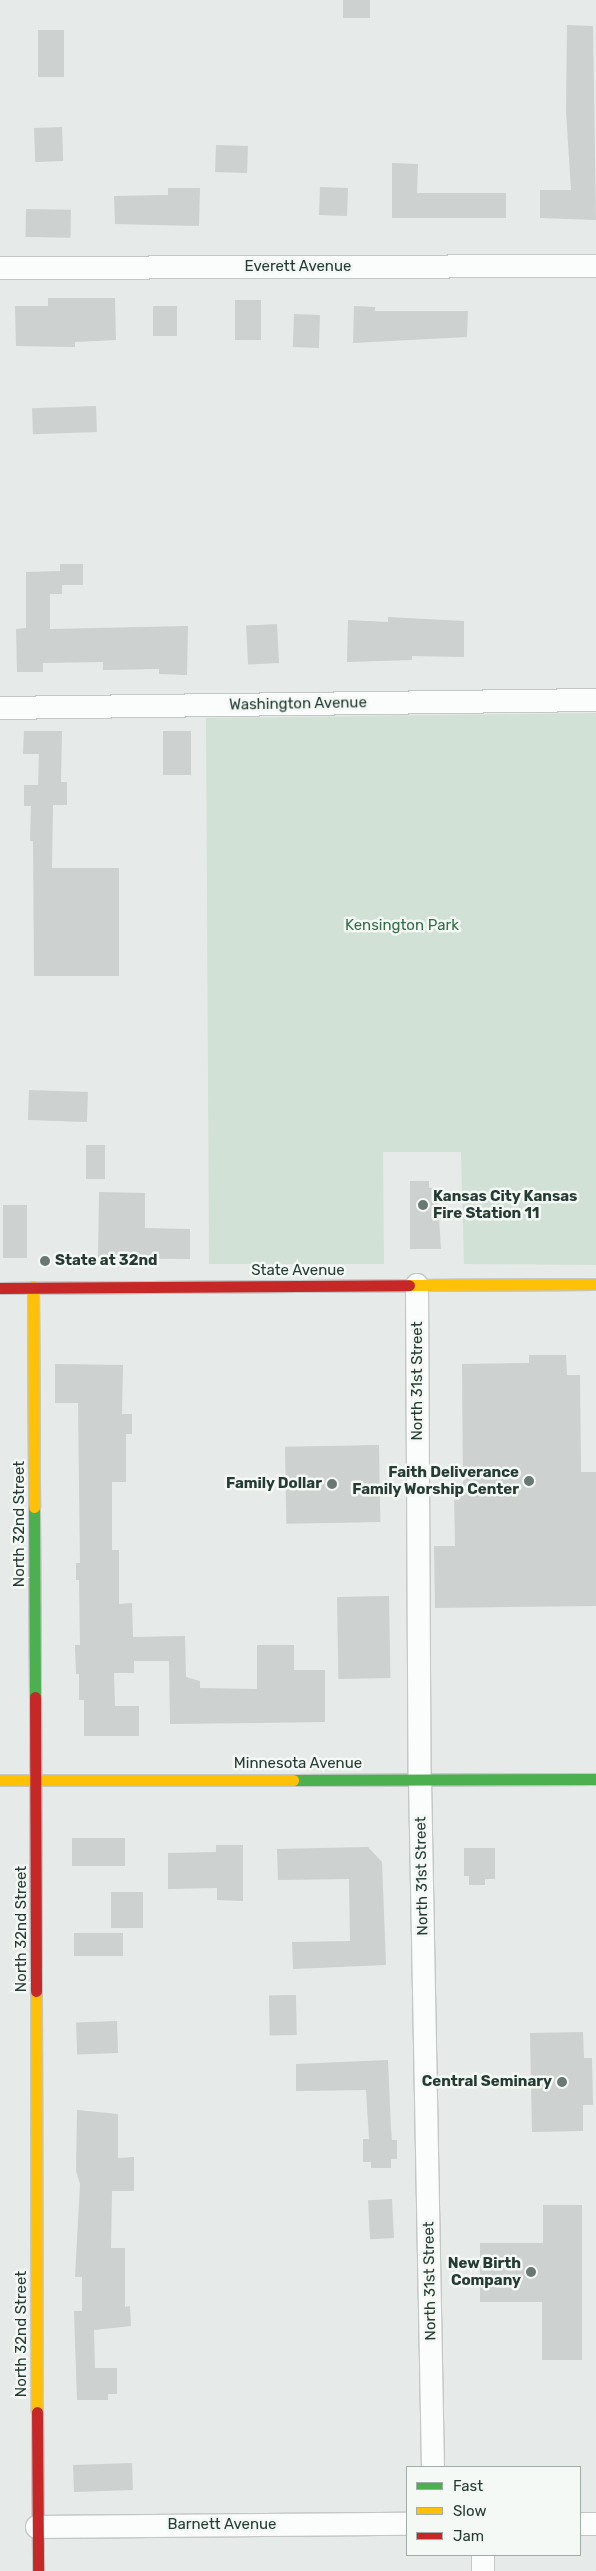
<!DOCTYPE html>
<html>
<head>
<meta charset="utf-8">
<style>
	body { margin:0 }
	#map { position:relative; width:596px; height:2571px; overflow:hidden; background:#e6eae8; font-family:Rubik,sans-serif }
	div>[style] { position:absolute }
	.green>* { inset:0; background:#d1e1d5 }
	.building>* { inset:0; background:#cdd1cf; transform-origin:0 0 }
	.roads { filter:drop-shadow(1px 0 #c3c7c5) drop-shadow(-1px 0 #c3c7c5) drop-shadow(0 1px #c3c7c5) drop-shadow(0 -1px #c3c7c5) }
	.street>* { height:22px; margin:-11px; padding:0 11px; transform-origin:11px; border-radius:11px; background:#fbfcfc }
	.fast>* { height:11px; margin:-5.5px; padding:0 5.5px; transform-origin:5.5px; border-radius:5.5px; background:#4caf50 }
	.slow>* { height:11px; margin:-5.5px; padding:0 5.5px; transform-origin:5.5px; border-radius:5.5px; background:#ffc107 }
	.jam>* { height:11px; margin:-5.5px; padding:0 5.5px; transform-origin:5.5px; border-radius:5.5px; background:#c62828 }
	.dots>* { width:14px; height:14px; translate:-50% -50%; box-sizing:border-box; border:2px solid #f4f9f6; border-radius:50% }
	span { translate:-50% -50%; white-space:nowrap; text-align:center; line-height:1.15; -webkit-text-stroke:5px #f4f9f6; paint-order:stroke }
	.street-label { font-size:15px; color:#253b34 }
	.park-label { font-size:15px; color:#346e47 }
	.poi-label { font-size:15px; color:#253b34; font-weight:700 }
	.left { translate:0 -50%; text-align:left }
	.right { translate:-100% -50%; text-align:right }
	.legend { position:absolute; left:406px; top:2466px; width:175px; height:90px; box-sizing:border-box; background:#f4f9f6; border:1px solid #a1ada8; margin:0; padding:6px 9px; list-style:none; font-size:15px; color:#253b34 }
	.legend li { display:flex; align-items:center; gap:10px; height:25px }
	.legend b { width:25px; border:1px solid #a1ada8 }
</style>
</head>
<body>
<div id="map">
	<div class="green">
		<i style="clip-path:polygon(596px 713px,596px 1265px,464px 1264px,461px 1152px,383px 1152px,384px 1264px,209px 1264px,206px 718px)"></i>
	</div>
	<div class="building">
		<i style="left:343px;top:0;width:27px;height:18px"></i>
		<i style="clip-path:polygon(567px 25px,593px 26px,596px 220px,540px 218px,540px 190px,571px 190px,566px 111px)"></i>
		<i style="left:38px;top:30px;width:26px;height:47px"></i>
		<i style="left:62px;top:127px;width:34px;height:28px;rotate:88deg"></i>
		<i style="left:216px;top:145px;width:32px;height:27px;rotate:2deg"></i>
		<i style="clip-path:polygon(392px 163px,418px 164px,417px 193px,506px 193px,506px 218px,392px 218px)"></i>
		<i style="left:320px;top:187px;width:28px;height:28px;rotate:2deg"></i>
		<i style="clip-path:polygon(168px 188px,200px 188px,199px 226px,115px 224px,114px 196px,168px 195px)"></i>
		<i style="left:26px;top:209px;width:45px;height:28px;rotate:1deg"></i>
		<i style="clip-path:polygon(48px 298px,115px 298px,116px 340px,75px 342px,75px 347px,16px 346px,15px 306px,48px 306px)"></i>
		<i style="left:235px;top:300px;width:26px;height:40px"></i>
		<i style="left:153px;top:306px;width:24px;height:30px"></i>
		<i style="clip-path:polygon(354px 306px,375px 307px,375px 311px,468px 311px,467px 337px,353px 343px)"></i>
		<i style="left:294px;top:314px;width:26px;height:33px;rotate:2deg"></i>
		<i style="left:96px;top:406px;width:26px;height:64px;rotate:88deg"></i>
		<i style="clip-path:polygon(60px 564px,83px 564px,83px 585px,62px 585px,62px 594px,50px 594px,50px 629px,188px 626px,187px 675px,159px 674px,159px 669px,103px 670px,103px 662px,43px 663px,43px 672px,17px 672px,16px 629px,26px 628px,26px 572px,60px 571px)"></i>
		<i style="clip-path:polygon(388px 617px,464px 621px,464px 657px,412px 656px,412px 660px,347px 662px,348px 620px,388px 622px)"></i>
		<i style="left:277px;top:624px;width:39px;height:31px;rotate:87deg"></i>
		<i style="clip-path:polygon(24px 731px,62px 731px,61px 782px,67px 782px,67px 805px,53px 805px,52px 868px,119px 868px,119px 976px,34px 976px,33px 841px,30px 841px,31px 806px,24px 806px,24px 785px,38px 785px,39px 754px,23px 754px)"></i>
		<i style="left:163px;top:731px;width:28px;height:44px"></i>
		<i style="left:29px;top:1090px;width:59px;height:30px;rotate:2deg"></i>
		<i style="left:86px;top:1145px;width:19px;height:34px"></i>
		<i style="clip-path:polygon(410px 1181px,429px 1181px,429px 1188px,437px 1188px,441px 1249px,410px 1249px)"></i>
		<i style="clip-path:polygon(99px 1192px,145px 1193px,145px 1228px,190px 1229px,190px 1259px,98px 1258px)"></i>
		<i style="left:3px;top:1205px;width:24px;height:53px"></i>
		<i style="clip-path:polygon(529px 1355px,566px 1355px,567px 1375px,580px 1375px,581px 1472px,596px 1472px,596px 1606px,435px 1608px,434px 1546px,455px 1546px,454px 1491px,463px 1491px,462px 1364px,529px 1363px)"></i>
		<i style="clip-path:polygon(55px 1364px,123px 1365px,122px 1414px,132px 1414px,132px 1434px,126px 1434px,126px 1482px,112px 1482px,112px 1550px,119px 1550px,119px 1604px,132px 1603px,133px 1637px,185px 1636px,186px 1677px,200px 1681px,200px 1688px,257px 1689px,257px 1645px,294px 1645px,294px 1670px,325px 1670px,325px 1722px,170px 1724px,169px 1661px,134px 1661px,134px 1673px,114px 1673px,115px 1706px,139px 1706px,139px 1736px,84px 1736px,84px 1700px,79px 1700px,79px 1674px,76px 1674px,75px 1645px,80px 1645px,79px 1580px,76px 1580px,76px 1563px,80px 1563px,78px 1403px,55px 1403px)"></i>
		<i style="left:379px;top:1445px;width:77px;height:94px;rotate:89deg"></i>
		<i style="left:389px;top:1596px;width:82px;height:52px;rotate:89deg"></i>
		<i style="left:72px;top:1838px;width:53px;height:28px"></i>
		<i style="clip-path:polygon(216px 1845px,243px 1845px,243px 1901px,217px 1900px,217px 1888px,168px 1889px,168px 1853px,216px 1852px)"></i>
		<i style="clip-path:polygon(368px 1847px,382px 1862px,386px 1965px,293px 1969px,292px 1942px,350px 1941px,349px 1879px,278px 1880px,277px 1849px)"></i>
		<i style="clip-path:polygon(464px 1848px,495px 1848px,495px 1879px,485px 1879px,485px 1885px,469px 1885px,469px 1876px,464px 1876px)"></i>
		<i style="left:143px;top:1892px;width:36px;height:32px;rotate:90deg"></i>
		<i style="left:123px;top:1933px;width:23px;height:49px;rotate:90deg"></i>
		<i style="left:296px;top:1995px;width:40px;height:27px;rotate:89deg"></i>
		<i style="left:117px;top:2021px;width:32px;height:41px;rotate:88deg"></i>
		<i style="clip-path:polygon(583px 2032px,584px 2058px,592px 2058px,593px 2105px,583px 2105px,583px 2131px,532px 2132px,530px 2033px)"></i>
		<i style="clip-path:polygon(388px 2060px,391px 2129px,392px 2140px,397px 2140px,397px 2159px,391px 2159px,391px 2168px,371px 2168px,371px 2162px,363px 2162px,363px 2139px,369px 2139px,366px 2090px,296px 2091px,296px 2064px)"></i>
		<i style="clip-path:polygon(77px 2110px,118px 2114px,118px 2158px,134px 2157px,134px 2191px,112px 2191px,111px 2248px,125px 2248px,125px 2307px,130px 2306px,131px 2326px,94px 2330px,95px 2368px,117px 2368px,117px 2394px,108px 2394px,108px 2400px,77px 2400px,74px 2311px,82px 2311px,82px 2277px,75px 2277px,80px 2184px,76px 2171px)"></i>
		<i style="left:392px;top:2199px;width:39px;height:24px;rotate:87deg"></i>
		<i style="clip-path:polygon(543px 2205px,582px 2205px,582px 2360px,542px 2360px,542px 2302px,480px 2302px,480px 2243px,543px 2243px)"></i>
		<i style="left:132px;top:2463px;width:27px;height:59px;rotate:88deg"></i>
	</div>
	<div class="roads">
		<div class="street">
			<i style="left:0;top:268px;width:596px;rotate:-0.19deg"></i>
			<i style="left:0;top:708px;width:596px;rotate:-0.77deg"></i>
			<i style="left:417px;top:1285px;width:494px;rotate:89.7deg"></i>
			<i style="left:420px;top:1779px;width:688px;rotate:88.92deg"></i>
			<i style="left:580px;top:2524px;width:16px"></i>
			<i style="left:37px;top:2527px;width:370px;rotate:-0.5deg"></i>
			<i style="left:483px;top:2555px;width:16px;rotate:90deg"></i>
		</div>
		<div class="fast">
			<i style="left:34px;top:1507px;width:190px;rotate:89.7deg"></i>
			<i style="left:293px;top:1780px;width:303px;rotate:-0.2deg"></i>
		</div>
		<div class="slow">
			<i style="left:409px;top:1285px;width:187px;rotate:-0.3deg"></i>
			<i style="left:33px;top:1287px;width:220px;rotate:89.7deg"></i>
			<i style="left:0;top:1780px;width:293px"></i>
			<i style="left:36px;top:1991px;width:421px;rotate:89.9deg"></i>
		</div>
		<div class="jam">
			<i style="left:0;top:1288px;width:409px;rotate:-0.4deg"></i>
			<i style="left:35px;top:1697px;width:294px;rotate:89.8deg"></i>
			<i style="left:37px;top:2412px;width:159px;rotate:89.6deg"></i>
		</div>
	</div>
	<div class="dots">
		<i style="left:423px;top:1205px;background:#697873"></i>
		<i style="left:45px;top:1261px;background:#697873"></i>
		<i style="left:529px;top:1481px;background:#697873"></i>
		<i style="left:332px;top:1484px;background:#697873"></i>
		<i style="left:562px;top:2082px;background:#697873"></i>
		<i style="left:531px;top:2272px;background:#697873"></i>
	</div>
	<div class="street-label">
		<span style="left:298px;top:267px">Everett Avenue</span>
		<span style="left:298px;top:704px;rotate:-1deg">Washington Avenue</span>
		<span style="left:298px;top:1271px">State Avenue</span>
		<span style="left:418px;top:1381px;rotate:-90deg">North 31st Street</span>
		<span style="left:20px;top:1524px;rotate:-90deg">North 32nd Street</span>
		<span style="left:298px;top:1764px">Minnesota Avenue</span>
		<span style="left:422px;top:1876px;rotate:-91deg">North 31st Street</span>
		<span style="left:22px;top:1929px;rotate:-90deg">North 32nd Street</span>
		<span style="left:430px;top:2281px;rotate:-91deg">North 31st Street</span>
		<span style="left:22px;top:2334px;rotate:-90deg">North 32nd Street</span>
		<span style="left:222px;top:2525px">Barnett Avenue</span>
	</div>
	<div class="park-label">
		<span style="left:402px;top:926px">Kensington Park</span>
	</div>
	<div class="poi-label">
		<span class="left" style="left:433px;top:1205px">Kansas City Kansas<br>Fire Station 11</span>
		<span class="left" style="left:55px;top:1261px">State at 32nd</span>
		<span class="right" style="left:519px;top:1481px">Faith Deliverance<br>Family Worship Center</span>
		<span class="right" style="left:322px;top:1484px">Family Dollar</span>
		<span class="right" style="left:552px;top:2082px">Central Seminary</span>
		<span class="right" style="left:521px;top:2272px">New Birth<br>Company</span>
	</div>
	<ul class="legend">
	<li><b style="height:6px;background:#4caf50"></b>Fast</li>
	<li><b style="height:6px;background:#ffc107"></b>Slow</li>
	<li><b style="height:6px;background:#c62828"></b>Jam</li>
	</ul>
</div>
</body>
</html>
